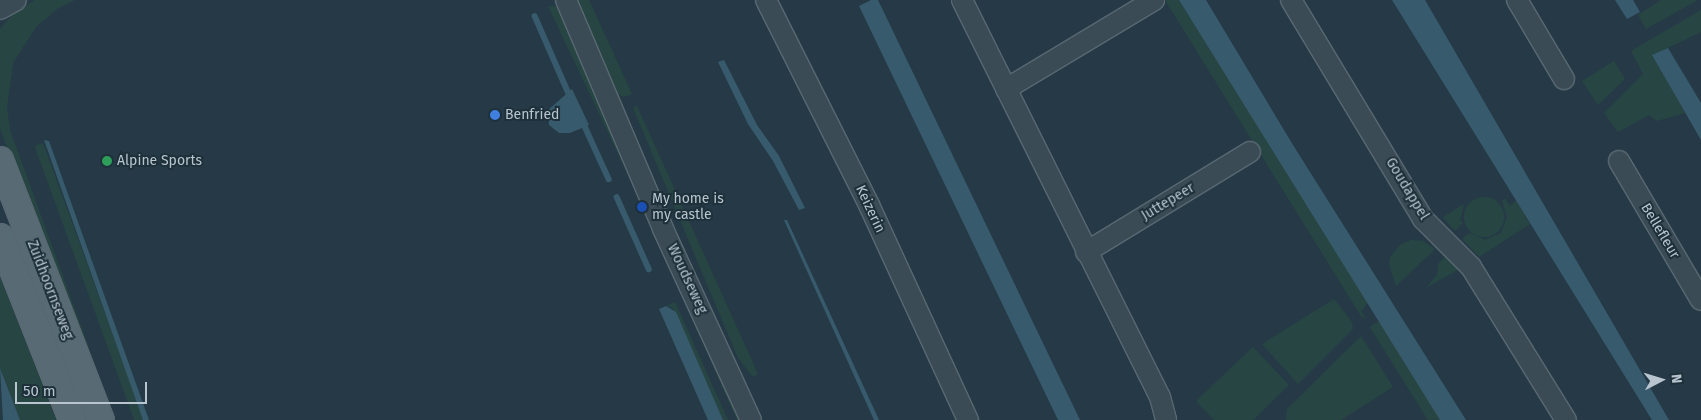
<!DOCTYPE html>
<html>
<head>
<meta charset="utf-8">
<style>
	body { margin:0 }
	#map { position:relative; width:1701px; height:420px; overflow:hidden; background:#253a46; font-family:"Fira Sans",sans-serif }
	div>[style] { position:absolute }
	.green>* { inset:0; background:#274643; transform-origin:0 0 }
	.round { border-radius:50% }
	.water>* { inset:0; background:#385a6d }
	.stream>* { height:5.5px; margin:-2.75px; padding:0 2.75px; transform-origin:2.75px; border-radius:2.75px; background:#385a6d }
	.roads { filter:drop-shadow(1px 0 #596872) drop-shadow(-1px 0 #596872) drop-shadow(0 1px #596872) drop-shadow(0 -1px #596872) }
	.minor>* { height:20px; margin:-10px; padding:0 10px; transform-origin:10px; border-radius:10px; background:#3a4b55 }
	.major>* { height:26px; margin:-13px; padding:0 13px; transform-origin:13px; border-radius:13px; background:#586b75 }
	.dots>* { width:14px; height:14px; translate:-50% -50%; box-sizing:border-box; border:2px solid #1e303a; border-radius:50% }
	span { translate:-50% -50%; white-space:nowrap; text-align:center; line-height:1.15; -webkit-text-stroke:4px #1e303a; paint-order:stroke }
	.poi-label { font-size:14px; color:#b8c5ce }
	.left { translate:0 -50%; text-align:left }
	.street-label { font-size:14px; color:#b8c5ce }
	.north { position:absolute; left:1636px; top:355px; width:50px; height:50px; -webkit-text-stroke:4px #1e303a; paint-order:stroke; rotate:85deg; font-size:14px; font-weight:700; line-height:20px; text-align:center; color:#b8c5ce }
	.north::after { content:''; display:block; margin:auto; width:18px; height:22px; background:#b8c5ce; clip-path:polygon(50% 0,100% 100%,50% 72%,0 100%) }
	.scale { position:absolute; left:15px; top:382px; width:132px; height:22px; box-sizing:border-box; border:2px solid #b8c5ce; border-top:0; padding-left:6px; font-size:15px; line-height:18px; white-space:nowrap; color:#b8c5ce; -webkit-text-stroke:4px #1e303a; paint-order:stroke }
</style>
</head>
<body>
<div id="map">
	<div class="green">
		<i style="clip-path:polygon(35px 0,75px 0,57px 9px,36px 27px,13px 63px,7px 107px,10px 130px,115px 420px,106px 420px,0 128px,0 29px,12px 15px)"></i>
		<i style="clip-path:polygon(577px 0,589px 0,632px 94px,624px 97px,617px 94px)"></i>
		<i style="clip-path:polygon(1165px 0,1179px 0,1368px 303px,1361px 311px,1366px 319px,1361px 316px)"></i>
		<i style="clip-path:polygon(1661px 0,1698px 0,1646px 29px,1638px 15px)"></i>
		<i style="clip-path:polygon(548px 6px,558px 7px,625px 154px,624px 166px)"></i>
		<i style="clip-path:polygon(1701px 10px,1701px 32px,1653px 55px,1685px 113px,1657px 121px,1649px 115px,1618px 132px,1604px 113px,1643px 74px,1631px 51px)"></i>
		<i style="clip-path:polygon(1614px 61px,1625px 79px,1598px 105px,1582px 81px)"></i>
		<i style="clip-path:polygon(637px 106px,758px 374px,753px 377px,738px 358px,633px 108px)"></i>
		<i style="left:43px;top:143px;width:294px;height:9px;rotate:70deg"></i>
		<i class="round" style="left:1464px;top:197px;width:40px;height:40px"></i>
		<i style="clip-path:polygon(1505px 198px,1510px 206px,1516px 200px,1530px 224px,1479px 257px,1462px 239px,1469px 233px,1485px 240px,1501px 233px,1507px 217px,1502px 201px)"></i>
		<i style="clip-path:polygon(639px 200px,645px 210px,740px 420px,737px 420px)"></i>
		<i style="clip-path:polygon(1464px 204px,1460px 220px,1463px 223px,1455px 231px,1443px 217px)"></i>
		<i style="clip-path:polygon(1411px 240px,1423px 241px,1435px 249px,1396px 286px,1389px 264px,1390px 257px,1400px 245px)"></i>
		<i style="clip-path:polygon(1446px 256px,1459px 269px,1426px 288px,1437px 275px,1438px 264px)"></i>
		<i style="clip-path:polygon(0 276px,56px 420px,20px 420px,0 368px)"></i>
		<i style="clip-path:polygon(1334px 299px,1352px 322px,1353px 329px,1298px 384px,1262px 344px)"></i>
		<i style="clip-path:polygon(675px 302px,728px 420px,723px 420px,673px 308px,666px 306px)"></i>
		<i style="left:1379px;top:321px;width:116px;height:11px;rotate:58deg"></i>
		<i style="clip-path:polygon(1361px 336px,1393px 387px,1341px 420px,1286px 420px,1287px 409px)"></i>
		<i style="clip-path:polygon(1253px 347px,1289px 385px,1253px 420px,1214px 420px,1196px 401px)"></i>
	</div>
	<div class="water">
		<i style="clip-path:polygon(871px 0,878px 0,1080px 420px,1058px 420px,859px 6px)"></i>
		<i style="clip-path:polygon(1179px 0,1206px 0,1293px 145px,1466px 420px,1440px 420px)"></i>
		<i style="clip-path:polygon(1392px 0,1425px 0,1669px 420px,1652px 420px)"></i>
		<i style="clip-path:polygon(1615px 0,1633px 0,1640px 12px,1627px 19px)"></i>
		<i style="clip-path:polygon(1668px 48px,1701px 103px,1701px 140px,1652px 55px)"></i>
		<i style="clip-path:polygon(724px 60px,757px 125px,779px 156px,805px 208px,799px 210px,773px 161px,748px 124px,718px 62px)"></i>
		<i style="clip-path:polygon(572px 89px,589px 125px,570px 133px,559px 133px,549px 125px,548px 110px)"></i>
		<i style="clip-path:polygon(44px 140px,49px 141px,149px 420px,143px 420px)"></i>
		<i style="clip-path:polygon(784px 220px,787px 220px,879px 420px,874px 420px)"></i>
		<i style="clip-path:polygon(666px 306px,676px 312px,723px 420px,708px 420px,659px 309px)"></i>
		<i style="clip-path:polygon(0 368px,20px 420px,3px 420px)"></i>
	</div>
	<div class="stream">
		<i style="left:535px;top:16px;width:87px;rotate:66.4deg"></i>
		<i style="left:582px;top:120px;width:65px;rotate:65.4deg"></i>
		<i style="left:617px;top:197px;width:79px;rotate:66deg"></i>
	</div>
	<div class="roads">
		<div class="minor">
			<i style="left:566px;top:0;width:249px;rotate:67deg"></i>
			<i style="left:663px;top:229px;width:210px;rotate:65.3deg"></i>
			<i style="left:766px;top:0;width:229px;rotate:63.3deg"></i>
			<i style="left:869px;top:205px;width:237px;rotate:65.3deg"></i>
			<i style="left:962px;top:0;width:444px;rotate:63.5deg"></i>
			<i style="left:1160px;top:397px;width:24px;rotate:75deg"></i>
			<i style="left:1291px;top:0;width:256px;rotate:58.9deg"></i>
			<i style="left:1423px;top:219px;width:68px;rotate:45deg"></i>
			<i style="left:1471px;top:267px;width:180px;rotate:58.2deg"></i>
			<i style="left:1517px;top:0;width:92px;rotate:59.3deg"></i>
			<i style="left:0;top:9px;width:18px;rotate:-29deg"></i>
			<i style="left:1006px;top:89px;width:173px;rotate:-31deg"></i>
			<i style="left:1619px;top:161px;width:161px;rotate:59.5deg"></i>
			<i style="left:1086px;top:252px;width:192px;rotate:-31.4deg"></i>
		</div>
		<div class="major">
			<i style="left:0;top:160px;width:279px;rotate:68.8deg"></i>
			<i style="left:0;top:237px;width:197px;rotate:68.5deg"></i>
		</div>
	</div>
	<div class="dots">
		<i style="left:495px;top:115px;background:#3f7fe0"></i>
		<i style="left:107px;top:161px;background:#2e9e5b"></i>
		<i style="left:642px;top:207px;background:#1a4fb4"></i>
	</div>
	<div class="poi-label">
		<span class="left" style="left:505px;top:115px">Benfried</span>
		<span class="left" style="left:117px;top:161px">Alpine Sports</span>
		<span class="left" style="left:652px;top:207px">My home is<br>my castle</span>
	</div>
	<div class="street-label">
		<span style="left:1407px;top:189px;rotate:59deg">Goudappel</span>
		<span style="left:1168px;top:202px;rotate:-31deg">Juttepeer</span>
		<span style="left:870px;top:209px;rotate:65deg">Keizerin</span>
		<span style="left:1660px;top:231px;rotate:59deg">Bellefleur</span>
		<span style="left:687px;top:279px;rotate:65deg">Woudseweg</span>
		<span style="left:50px;top:290px;rotate:69deg">Zuidhoornseweg</span>
	</div>
	<div class="north">N</div>
	<div class="scale">50 m</div>
</div>
</body>
</html>
